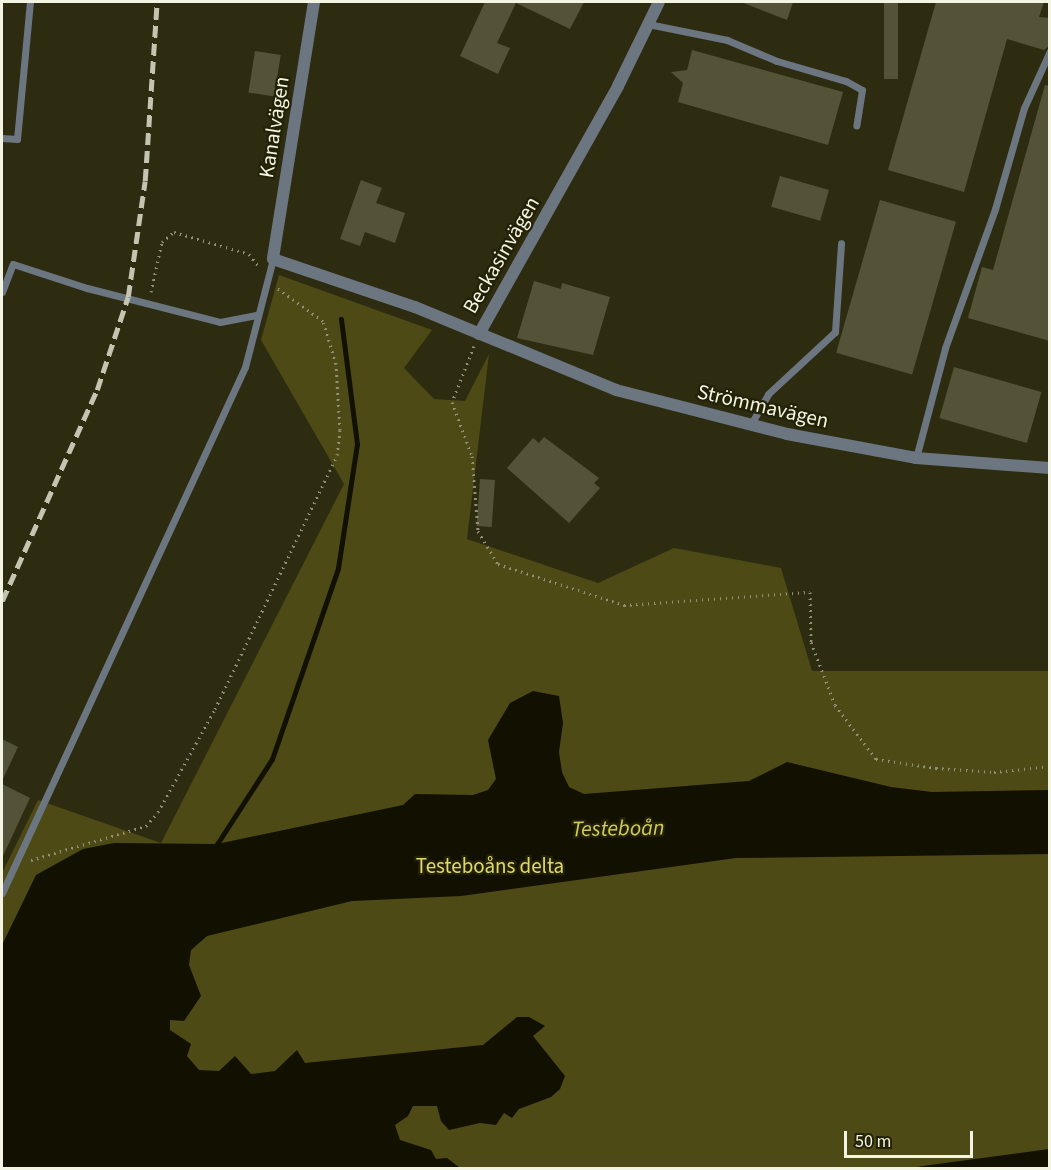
<!DOCTYPE html>
<html>
<head>
<meta charset="utf-8">
<style>
	body { margin:0 }
	#map { position:relative; width:1051px; height:1170px; overflow:hidden; background:#2d2c11; font-family:"Source Sans 3",sans-serif }
	div>[style] { position:absolute }
	.green>* { inset:0; background:#4d4a15 }
	.water>* { inset:0; background:#121000 }
	.stream>* { height:5px; margin:-2.5px; padding:0 2.5px; transform-origin:2.5px; border-radius:2.5px; background:#121000 }
	.building>* { inset:0; background:#545337; transform-origin:0 0 }
	.path>* { height:3px; margin-top:-1.5px; transform-origin:0; background:repeating-linear-gradient(90deg,#91917b 0 1.5px,transparent 0 6px) }
	.lane>* { height:7px; margin:-3.5px; padding:0 3.5px; transform-origin:3.5px; border-radius:3.5px; background:#6c7680 }
	.street>* { height:12px; margin:-6px; padding:0 6px; transform-origin:6px; border-radius:6px; background:#6c7680 }
	.rail>* { height:4.5px; margin-top:-2.25px; transform-origin:0; background:repeating-linear-gradient(90deg,#c4c4b0 0 12px,transparent 0 18px) }
	span { translate:-50% -50%; white-space:nowrap; text-align:center; line-height:1.15; -webkit-text-stroke:4.5px #232207; paint-order:stroke }
	.street-label { font-size:21px; color:#f4f4e3 }
	.park-label { font-size:21px; color:#e1da68 }
	.water-label { font-size:22px; color:#d4cd5b; font-style:italic }
	.frame { position:absolute; inset:0; border:3px solid #f4f4e3; pointer-events:none }
	.scale { position:absolute; left:844px; top:1131px; width:129px; height:27px; box-sizing:border-box; border:3px solid #f4f4e3; border-top:0; padding-left:8px; font-size:18px; line-height:21px; white-space:nowrap; color:#f4f4e3; -webkit-text-stroke:4px #232207; paint-order:stroke }
</style>
</head>
<body>
<div id="map">
	<div class="green">
		<i style="clip-path:polygon(279px 275px,432px 330px,404px 368px,434px 399px,465px 401px,489px 354px,467px 539px,598px 583px,674px 548px,781px 568px,812px 671px,1049px 671px,1049px 1168px,2px 1168px,2px 873px,38px 800px,161px 843px,344px 484px,261px 340px)"></i>
	</div>
	<div class="water">
		<i style="clip-path:polygon(533px 691px,559px 696px,563px 723px,559px 752px,562px 772px,569px 787px,584px 794px,749px 781px,787px 762px,891px 787px,932px 792px,1049px 790px,1049px 854px,736px 858px,461px 896px,352px 901px,207px 936px,191px 950px,189px 965px,201px 996px,184px 1021px,170px 1020px,170px 1030px,191px 1044px,187px 1056px,199px 1070px,219px 1071px,235px 1056px,251px 1074px,275px 1071px,297px 1050px,305px 1063px,483px 1045px,517px 1017px,529px 1017px,545px 1026px,533px 1036px,565px 1076px,560px 1089px,551px 1097px,519px 1109px,512px 1118px,504px 1113px,496px 1125px,480px 1123px,449px 1130px,441px 1121px,437px 1106px,413px 1106px,408px 1116px,395px 1125px,400px 1140px,431px 1150px,436px 1159px,447px 1158px,460px 1168px,2px 1168px,2px 945px,36px 875px,83px 849px,114px 843px,217px 844px,403px 805px,415px 794px,473px 795px,488px 790px,496px 779px,488px 740px,510px 703px)"></i>
		<i style="clip-path:polygon(1049px 1149px,1049px 1168px,910px 1168px,930px 1165px)"></i>
	</div>
	<div class="stream">
		<i style="left:217px;top:844px;width:101px;rotate:-57.1deg"></i>
		<i style="left:272px;top:759px;width:202px;rotate:-70.9deg"></i>
		<i style="left:338px;top:568px;width:125px;rotate:-81.3deg"></i>
		<i style="left:357px;top:444px;width:126px;rotate:-97.3deg"></i>
	</div>
	<div class="building">
		<i style="clip-path:polygon(485px 2px,584px 2px,570px 29px,516px 3px,497px 43px,510px 48px,498px 74px,460px 56px)"></i>
		<i style="clip-path:polygon(741px 2px,793px 2px,787px 20px)"></i>
		<i style="left:884px;top:2px;width:14px;height:77px"></i>
		<i style="clip-path:polygon(936px 2px,1044px 2px,1039px 17px,1050px 18px,1050px 45px,1044px 50px,1007px 39px,964px 192px,888px 170px)"></i>
		<i style="clip-path:polygon(692px 50px,843px 92px,828px 145px,678px 102px,683px 83px,671px 72px,687px 70px)"></i>
		<i style="left:255px;top:51px;width:26px;height:42px;rotate:9deg"></i>
		<i style="clip-path:polygon(1045px 85px,1050px 86px,1050px 341px,968px 318px,982px 267px,993px 270px)"></i>
		<i style="left:780px;top:176px;width:51px;height:32px;rotate:16deg"></i>
		<i style="clip-path:polygon(361px 180px,382px 188px,376px 203px,405px 213px,395px 243px,365px 232px,360px 246px,340px 239px)"></i>
		<i style="left:880px;top:200px;width:79px;height:159px;rotate:16deg"></i>
		<i style="clip-path:polygon(534px 281px,561px 289px,562px 283px,610px 297px,593px 355px,517px 338px)"></i>
		<i style="left:954px;top:367px;width:91px;height:53px;rotate:16deg"></i>
		<i style="clip-path:polygon(544px 437px,599px 478px,594px 483px,600px 488px,569px 523px,507px 468px,533px 438px,539px 443px)"></i>
		<i style="left:480px;top:479px;width:15px;height:47px;rotate:4deg"></i>
		<i style="clip-path:polygon(2px 739px,18px 747px,2px 781px)"></i>
		<i style="clip-path:polygon(2px 784px,30px 798px,2px 858px)"></i>
	</div>
	<div class="path">
		<i style="left:151px;top:292px;width:51px;rotate:-77.6deg"></i>
		<i style="left:162px;top:242px;width:16px;rotate:-40deg"></i>
		<i style="left:174px;top:232px;width:78px;rotate:16.3deg"></i>
		<i style="left:249px;top:254px;width:16px;rotate:52deg"></i>
		<i style="left:474px;top:346px;width:60px;rotate:111.4deg"></i>
		<i style="left:452px;top:402px;width:58px;rotate:69.7deg"></i>
		<i style="left:472px;top:456px;width:75px;rotate:85.4deg"></i>
		<i style="left:478px;top:531px;width:39px;rotate:59deg"></i>
		<i style="left:498px;top:564px;width:133px;rotate:18deg"></i>
		<i style="left:624px;top:605px;width:186px;rotate:-4deg"></i>
		<i style="left:810px;top:592px;width:50px;rotate:88.9deg"></i>
		<i style="left:811px;top:642px;width:67px;rotate:69.1deg"></i>
		<i style="left:835px;top:705px;width:68px;rotate:52.8deg"></i>
		<i style="left:876px;top:759px;width:61px;rotate:8.5deg"></i>
		<i style="left:936px;top:768px;width:58px;rotate:3.9deg"></i>
		<i style="left:994px;top:772px;width:56px;rotate:-6.1deg"></i>
		<i style="left:31px;top:860px;width:120px;rotate:-16.5deg"></i>
		<i style="left:146px;top:826px;width:18px;rotate:-49deg"></i>
		<i style="left:158px;top:812px;width:118px;rotate:-61deg"></i>
		<i style="left:215px;top:709px;width:282px;rotate:-64.3deg"></i>
		<i style="left:337px;top:455px;width:25px;rotate:-83deg"></i>
		<i style="left:340px;top:430px;width:66px;rotate:-93.5deg"></i>
		<i style="left:336px;top:364px;width:45px;rotate:-106.8deg"></i>
		<i style="left:323px;top:321px;width:57px;rotate:-144.3deg"></i>
	</div>
	<div class="lane">
		<i style="left:648px;top:24px;width:81px;rotate:11.4deg"></i>
		<i style="left:727px;top:40px;width:54px;rotate:22.8deg"></i>
		<i style="left:777px;top:61px;width:72px;rotate:16.2deg"></i>
		<i style="left:846px;top:81px;width:18px;rotate:29deg"></i>
		<i style="left:862px;top:90px;width:36px;rotate:99deg"></i>
		<i style="left:2px;top:138px;width:15px;rotate:4deg"></i>
		<i style="left:17px;top:139px;width:138px;rotate:-84.6deg"></i>
		<i style="left:2px;top:292px;width:30px;rotate:-69deg"></i>
		<i style="left:13px;top:264px;width:78px;rotate:18deg"></i>
		<i style="left:87px;top:288px;width:137px;rotate:14.3deg"></i>
		<i style="left:220px;top:322px;width:37px;rotate:-11deg"></i>
		<i style="left:751px;top:424px;width:34px;rotate:-60deg"></i>
		<i style="left:768px;top:394px;width:91px;rotate:-42.8deg"></i>
		<i style="left:835px;top:332px;width:89px;rotate:-86.1deg"></i>
		<i style="left:916px;top:458px;width:114px;rotate:-75.2deg"></i>
		<i style="left:945px;top:348px;width:148px;rotate:-70.2deg"></i>
		<i style="left:995px;top:209px;width:105px;rotate:-74deg"></i>
		<i style="left:1024px;top:108px;width:63px;rotate:-65.5deg"></i>
		<i style="left:2px;top:893px;width:579px;rotate:-65.2deg"></i>
		<i style="left:245px;top:367px;width:112px;rotate:-75.5deg"></i>
	</div>
	<div class="street">
		<i style="left:314px;top:2px;width:260px;rotate:99.1deg"></i>
		<i style="left:273px;top:259px;width:150px;rotate:18.7deg"></i>
		<i style="left:415px;top:307px;width:217px;rotate:22.4deg"></i>
		<i style="left:616px;top:390px;width:177px;rotate:14.4deg"></i>
		<i style="left:787px;top:434px;width:131px;rotate:10.5deg"></i>
		<i style="left:916px;top:458px;width:134px;rotate:4.3deg"></i>
		<i style="left:479px;top:334px;width:284px;rotate:-60.7deg"></i>
		<i style="left:618px;top:86px;width:93px;rotate:-64deg"></i>
	</div>
	<div class="rail">
		<i style="left:2px;top:601px;width:231px;rotate:-65.8deg"></i>
		<i style="left:97px;top:390px;width:98px;rotate:-71.6deg"></i>
		<i style="left:128px;top:297px;width:117px;rotate:-81.7deg"></i>
		<i style="left:145px;top:181px;width:179px;rotate:-86.2deg"></i>
	</div>
	<div class="street-label">
		<span style="left:274px;top:127px;rotate:-81deg">Kanalvägen</span>
		<span style="left:501px;top:255px;rotate:-60deg">Beckasinvägen</span>
		<span style="left:763px;top:406px;rotate:13deg">Strömmavägen</span>
	</div>
	<div class="park-label">
		<span style="left:490px;top:866px">Testeboåns delta</span>
	</div>
	<div class="water-label">
		<span style="left:618px;top:829px;rotate:-1deg">Testeboån</span>
	</div>
	<div class="frame"></div>
	<div class="scale">50 m</div>
</div>
</body>
</html>
